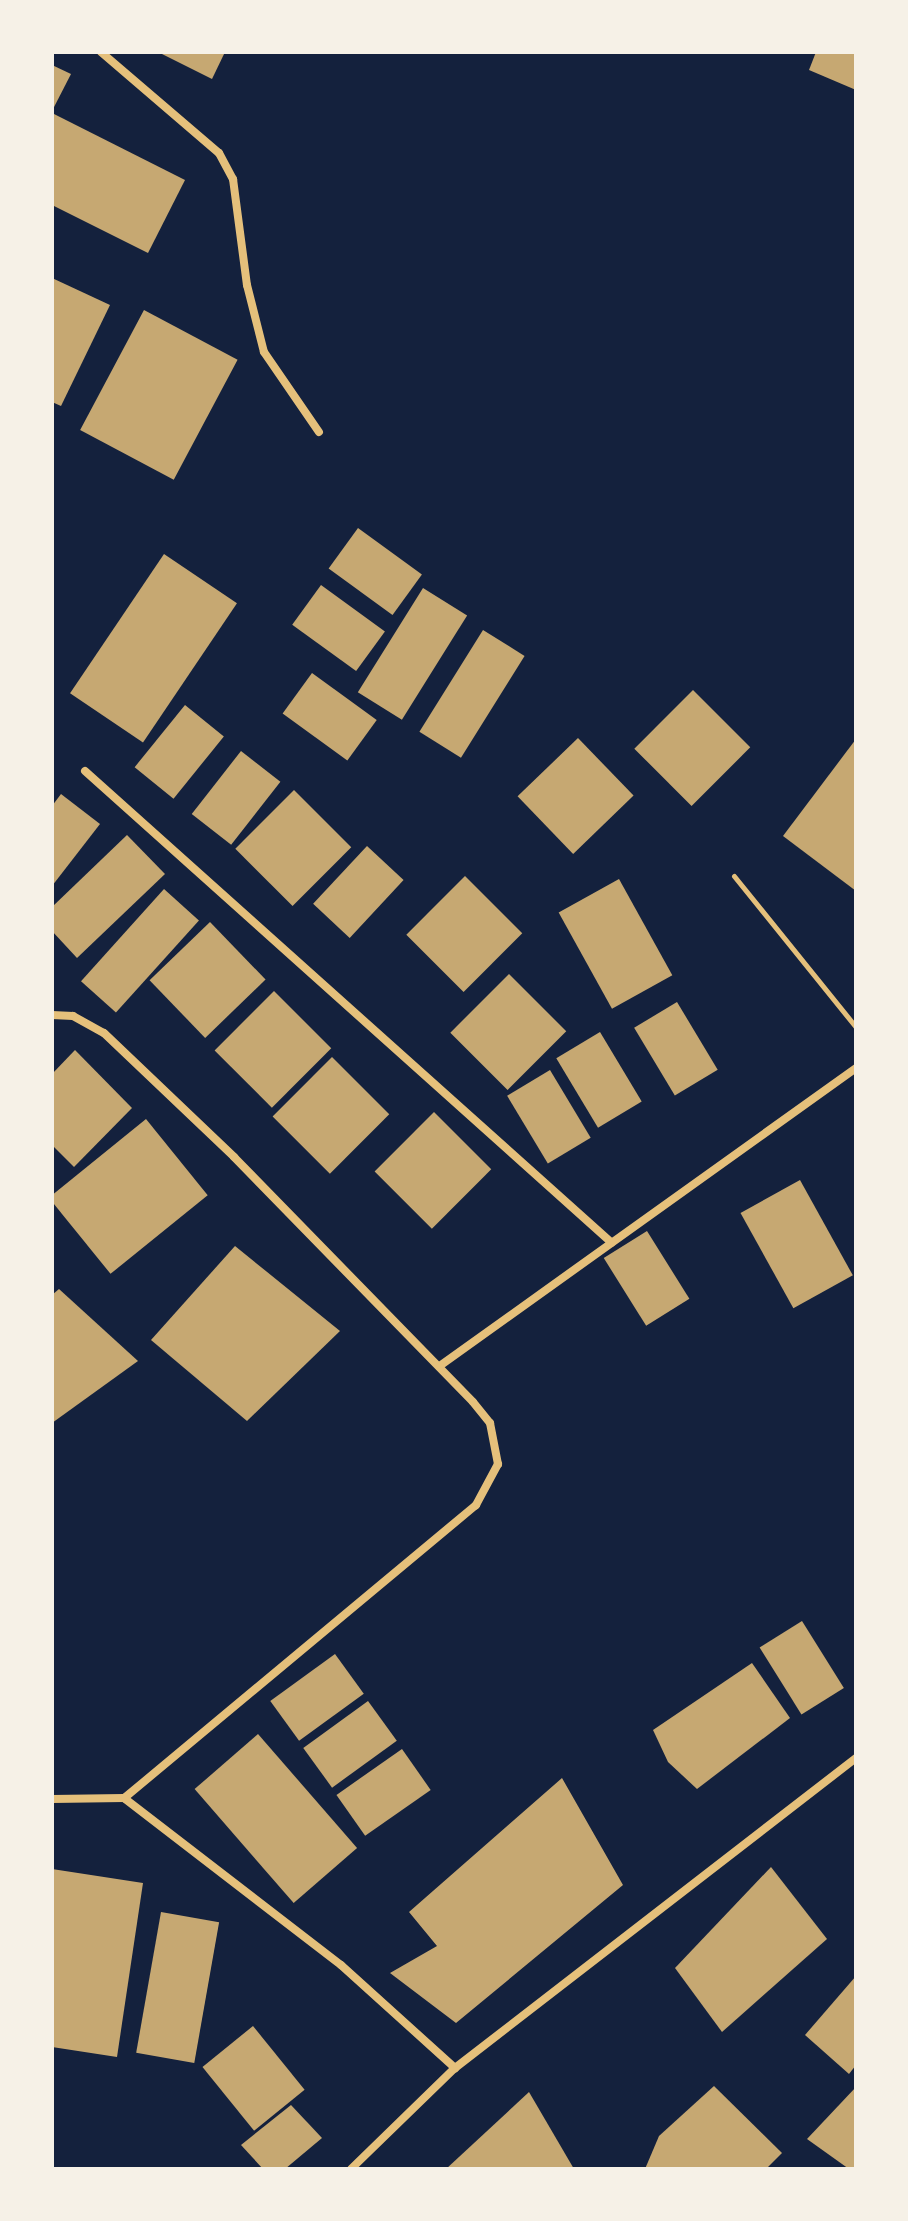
<!DOCTYPE html>
<html>
<head>
<meta charset="utf-8">
<style>
	body { margin:0 }
	#map { position:relative; width:908px; height:2221px; overflow:hidden; background:#14213d; font-family:Commissioner,sans-serif }
	div>[style] { position:absolute }
	.building>* { inset:0; background:#c6a872; transform-origin:0 0 }
	.path>* { height:5px; margin:-2.5px; padding:0 2.5px; transform-origin:2.5px; border-radius:2.5px; background:#e5c07b }
	.minor>* { height:8px; margin:-4px; padding:0 4px; transform-origin:4px; border-radius:4px; background:#e5c07b }
	span { translate:-50% -50%; white-space:nowrap; text-align:center; line-height:1.15; -webkit-text-stroke:8px #f6f1e7; paint-order:stroke }
	.frame { position:absolute; inset:0; border:54px solid #f6f1e7; pointer-events:none }
</style>
</head>
<body>
<div id="map">
	<div class="building">
		<i style="clip-path:polygon(158px 52px,225px 52px,212px 79px)"></i>
		<i style="clip-path:polygon(816px 52px,856px 52px,856px 90px,809px 70px)"></i>
		<i style="clip-path:polygon(52px 65px,71px 74px,52px 111px)"></i>
		<i style="clip-path:polygon(52px 113px,185px 180px,148px 253px,52px 205px)"></i>
		<i style="clip-path:polygon(52px 278px,110px 305px,61px 406px,52px 402px)"></i>
		<i style="left:144px;top:310px;width:106px;height:136px;rotate:28deg"></i>
		<i style="left:358px;top:528px;width:79px;height:50px;rotate:36deg"></i>
		<i style="left:164px;top:554px;width:88px;height:168px;rotate:34deg"></i>
		<i style="left:321px;top:585px;width:79px;height:49px;rotate:36deg"></i>
		<i style="left:423px;top:588px;width:52px;height:123px;rotate:32deg"></i>
		<i style="left:483px;top:630px;width:49px;height:120px;rotate:32deg"></i>
		<i style="left:312px;top:673px;width:80px;height:50px;rotate:36deg"></i>
		<i style="left:693px;top:690px;width:81px;height:83px;rotate:45deg"></i>
		<i style="left:185px;top:705px;width:50px;height:80px;rotate:39deg"></i>
		<i style="left:578px;top:738px;width:80px;height:84px;rotate:46deg"></i>
		<i style="clip-path:polygon(856px 739px,856px 891px,783px 836px)"></i>
		<i style="left:241px;top:751px;width:50px;height:80px;rotate:38deg"></i>
		<i style="left:294px;top:790px;width:81px;height:83px;rotate:45deg"></i>
		<i style="clip-path:polygon(61px 794px,100px 824px,52px 886px,52px 806px)"></i>
		<i style="clip-path:polygon(127px 835px,165px 874px,77px 958px,52px 931px,52px 907px)"></i>
		<i style="left:367px;top:846px;width:50px;height:79px;rotate:43deg"></i>
		<i style="left:465px;top:876px;width:81px;height:83px;rotate:45deg"></i>
		<i style="left:619px;top:879px;width:110px;height:69px;rotate:61deg"></i>
		<i style="left:164px;top:889px;width:47px;height:124px;rotate:42deg"></i>
		<i style="left:210px;top:922px;width:80px;height:84px;rotate:46deg"></i>
		<i style="left:509px;top:974px;width:81px;height:83px;rotate:45deg"></i>
		<i style="left:274px;top:991px;width:81px;height:84px;rotate:45deg"></i>
		<i style="left:677px;top:1002px;width:79px;height:50px;rotate:59deg"></i>
		<i style="left:600px;top:1032px;width:81px;height:51px;rotate:59deg"></i>
		<i style="clip-path:polygon(75px 1050px,132px 1108px,74px 1167px,52px 1145px,52px 1074px)"></i>
		<i style="left:332px;top:1057px;width:81px;height:84px;rotate:45deg"></i>
		<i style="left:550px;top:1070px;width:79px;height:50px;rotate:59deg"></i>
		<i style="left:434px;top:1112px;width:81px;height:84px;rotate:45deg"></i>
		<i style="left:146px;top:1119px;width:98px;height:125px;rotate:51deg"></i>
		<i style="left:800px;top:1180px;width:109px;height:68px;rotate:61deg"></i>
		<i style="left:647px;top:1231px;width:80px;height:51px;rotate:58deg"></i>
		<i style="clip-path:polygon(235px 1246px,340px 1331px,247px 1421px,151px 1340px)"></i>
		<i style="clip-path:polygon(59px 1289px,138px 1361px,52px 1423px,52px 1295px)"></i>
		<i style="left:802px;top:1621px;width:79px;height:50px;rotate:58deg"></i>
		<i style="left:335px;top:1654px;width:49px;height:80px;rotate:54deg"></i>
		<i style="clip-path:polygon(752px 1663px,790px 1718px,697px 1789px,668px 1762px,653px 1730px)"></i>
		<i style="left:368px;top:1701px;width:49px;height:80px;rotate:54deg"></i>
		<i style="left:258px;top:1734px;width:151px;height:84px;rotate:49deg"></i>
		<i style="left:402px;top:1749px;width:50px;height:80px;rotate:55deg"></i>
		<i style="clip-path:polygon(562px 1778px,623px 1885px,456px 2023px,390px 1973px,437px 1946px,409px 1912px)"></i>
		<i style="clip-path:polygon(771px 1867px,827px 1939px,722px 2032px,675px 1968px)"></i>
		<i style="clip-path:polygon(52px 1869px,143px 1883px,117px 2057px,52px 2047px)"></i>
		<i style="left:161px;top:1912px;width:59px;height:143px;rotate:10deg"></i>
		<i style="clip-path:polygon(856px 1976px,856px 2065px,849px 2074px,805px 2035px)"></i>
		<i style="left:253px;top:2026px;width:82px;height:65px;rotate:51deg"></i>
		<i style="clip-path:polygon(714px 2086px,782px 2153px,766px 2169px,645px 2169px,659px 2136px)"></i>
		<i style="clip-path:polygon(856px 2087px,856px 2169px,849px 2169px,807px 2139px)"></i>
		<i style="clip-path:polygon(529px 2092px,574px 2169px,446px 2169px)"></i>
		<i style="clip-path:polygon(291px 2105px,322px 2138px,285px 2169px,263px 2169px,241px 2145px)"></i>
	</div>
	<div class="path">
		<i style="left:734px;top:876px;width:194px;rotate:51.1deg"></i>
	</div>
	<div class="minor">
		<i style="left:101px;top:52px;width:155px;rotate:40.6deg"></i>
		<i style="left:219px;top:153px;width:30px;rotate:62deg"></i>
		<i style="left:233px;top:179px;width:107px;rotate:82.5deg"></i>
		<i style="left:247px;top:285px;width:69px;rotate:75.8deg"></i>
		<i style="left:264px;top:352px;width:97px;rotate:55.5deg"></i>
		<i style="left:85px;top:771px;width:707px;rotate:41.85deg"></i>
		<i style="left:52px;top:1015px;width:21px;rotate:3deg"></i>
		<i style="left:73px;top:1016px;width:35px;rotate:29deg"></i>
		<i style="left:104px;top:1033px;width:180px;rotate:43.6deg"></i>
		<i style="left:234px;top:1157px;width:342px;rotate:45.7deg"></i>
		<i style="left:473px;top:1402px;width:27px;rotate:51deg"></i>
		<i style="left:490px;top:1423px;width:42px;rotate:79deg"></i>
		<i style="left:498px;top:1464px;width:47px;rotate:118.2deg"></i>
		<i style="left:476px;top:1505px;width:458px;rotate:140.2deg"></i>
		<i style="left:124px;top:1798px;width:72px;rotate:179.2deg"></i>
		<i style="left:441px;top:1365px;width:510px;rotate:-35.59deg"></i>
		<i style="left:124px;top:1798px;width:274px;rotate:37.6deg"></i>
		<i style="left:341px;top:1965px;width:154px;rotate:42.1deg"></i>
		<i style="left:455px;top:2068px;width:507px;rotate:-37.71deg"></i>
		<i style="left:351px;top:2169px;width:145px;rotate:-44.2deg"></i>
	</div>
	<div class="frame"></div>
</div>
</body>
</html>
